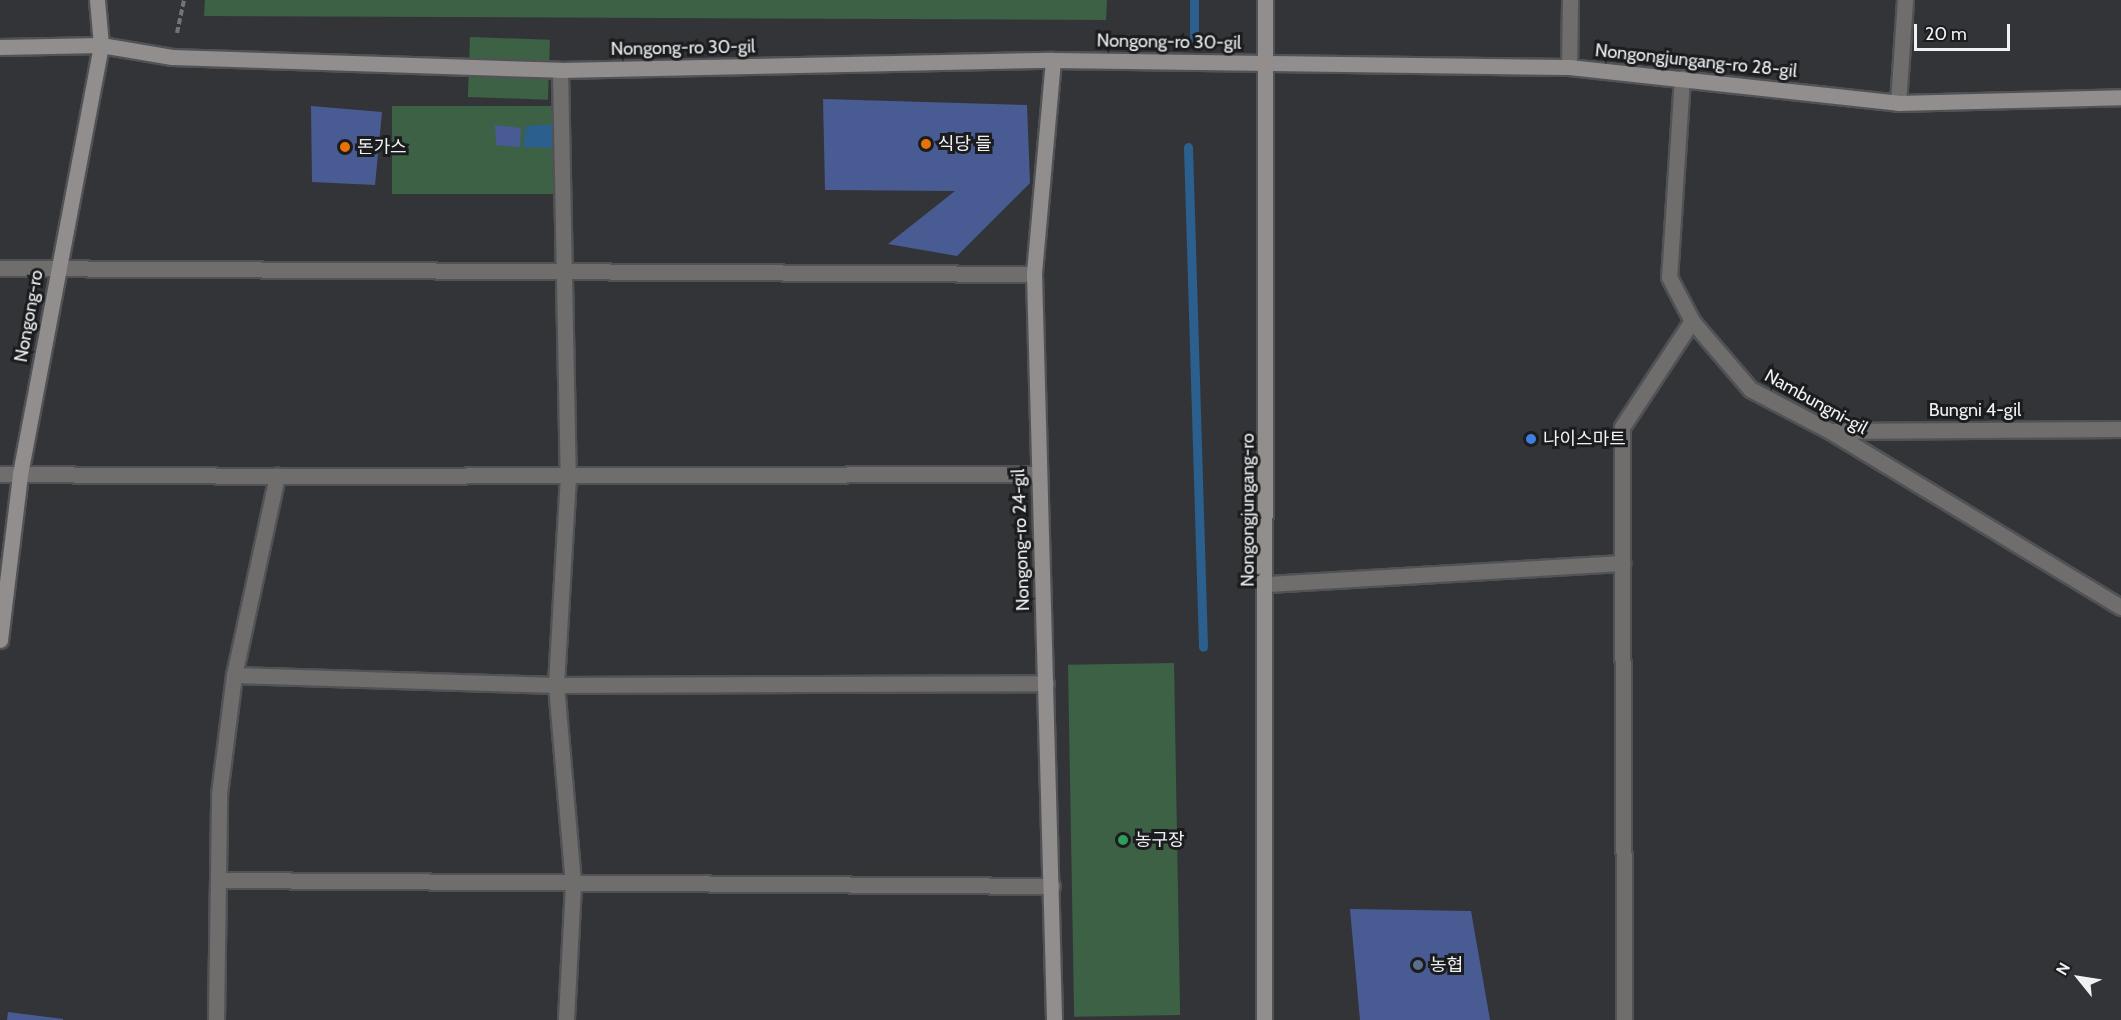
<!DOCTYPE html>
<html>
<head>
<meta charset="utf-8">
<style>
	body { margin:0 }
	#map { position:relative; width:2121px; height:1020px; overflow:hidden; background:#333438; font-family:Cabin,"Noto Sans KR",sans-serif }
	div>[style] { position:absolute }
	.green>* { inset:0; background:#3c6144; transform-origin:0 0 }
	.water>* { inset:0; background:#2b5f8d }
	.stream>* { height:9px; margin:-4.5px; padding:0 4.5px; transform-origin:4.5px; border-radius:4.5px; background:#2b5f8d }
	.building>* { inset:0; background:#495b93 }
	.path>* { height:4px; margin-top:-2px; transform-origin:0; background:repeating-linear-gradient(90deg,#737477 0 6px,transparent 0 9px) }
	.roads { filter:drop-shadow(2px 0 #515256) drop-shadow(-2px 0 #515256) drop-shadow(0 2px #515256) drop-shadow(0 -2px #515256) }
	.lane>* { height:15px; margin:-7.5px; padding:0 7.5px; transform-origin:7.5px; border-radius:7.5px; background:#706e6d }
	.street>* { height:15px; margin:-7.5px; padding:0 7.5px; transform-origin:7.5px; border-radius:7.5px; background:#706e6d }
	.secondary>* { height:15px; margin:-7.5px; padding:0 7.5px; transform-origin:7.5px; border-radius:7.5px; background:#918e8d }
	.dots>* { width:16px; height:16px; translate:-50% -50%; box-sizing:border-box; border:3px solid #1b1c1e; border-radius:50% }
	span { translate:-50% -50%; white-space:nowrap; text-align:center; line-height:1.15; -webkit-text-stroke:6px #1b1c1e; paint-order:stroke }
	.street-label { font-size:18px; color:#f0f1f3 }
	.poi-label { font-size:18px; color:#f0f1f3 }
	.left { translate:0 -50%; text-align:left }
	.north { position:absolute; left:2049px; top:948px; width:60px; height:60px; -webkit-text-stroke:4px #1b1c1e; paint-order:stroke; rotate:300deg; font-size:16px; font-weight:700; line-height:24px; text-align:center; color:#f0f1f3 }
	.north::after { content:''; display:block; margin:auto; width:21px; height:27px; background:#f0f1f3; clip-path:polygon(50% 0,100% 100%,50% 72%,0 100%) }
	.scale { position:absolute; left:1914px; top:24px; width:96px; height:27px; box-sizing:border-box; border:3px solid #f0f1f3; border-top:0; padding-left:8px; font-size:18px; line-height:21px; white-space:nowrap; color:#f0f1f3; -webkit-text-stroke:4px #1b1c1e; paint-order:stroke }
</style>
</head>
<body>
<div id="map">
	<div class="green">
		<i style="clip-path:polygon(205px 0,1107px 0,1106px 20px,204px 16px)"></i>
		<i style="left:470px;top:37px;width:80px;height:60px;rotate:2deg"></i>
		<i style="left:569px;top:106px;width:88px;height:177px;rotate:90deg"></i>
		<i style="left:1174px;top:663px;width:352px;height:106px;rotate:89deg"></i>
	</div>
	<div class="water">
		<i style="clip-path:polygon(559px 124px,558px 148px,523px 147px,526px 126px)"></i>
	</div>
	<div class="stream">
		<i style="left:1194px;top:0;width:38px;rotate:90deg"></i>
		<i style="left:1188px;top:147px;width:500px;rotate:88.28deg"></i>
	</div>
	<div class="building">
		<i style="clip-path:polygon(823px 99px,1027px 105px,1030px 183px,957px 256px,888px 244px,955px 191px,825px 190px)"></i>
		<i style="clip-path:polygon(311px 106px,382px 112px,375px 185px,312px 182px)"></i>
		<i style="clip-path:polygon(495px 125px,521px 128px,520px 147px,496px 145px)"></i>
		<i style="clip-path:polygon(1350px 909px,1471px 911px,1490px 1020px,1360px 1020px)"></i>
		<i style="clip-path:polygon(8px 1012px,63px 1019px,63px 1020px,7px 1020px)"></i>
	</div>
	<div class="path">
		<i style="left:177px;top:33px;width:34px;rotate:-78deg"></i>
	</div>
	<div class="roads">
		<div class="lane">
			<i style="left:1682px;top:78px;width:199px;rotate:93.7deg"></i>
			<i style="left:1669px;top:277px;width:50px;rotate:62.4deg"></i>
			<i style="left:1692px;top:321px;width:89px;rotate:49.5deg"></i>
			<i style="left:1750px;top:389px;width:90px;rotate:27.7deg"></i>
			<i style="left:1830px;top:431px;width:340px;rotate:31.2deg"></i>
			<i style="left:1830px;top:431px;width:291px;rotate:-0.4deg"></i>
			<i style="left:1267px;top:584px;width:356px;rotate:-3.4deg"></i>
			<i style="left:1622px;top:563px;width:136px;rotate:-90deg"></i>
			<i style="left:1622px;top:427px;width:127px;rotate:-56.6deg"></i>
		</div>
		<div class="street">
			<i style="left:1569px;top:67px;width:67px;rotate:-89.1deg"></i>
			<i style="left:560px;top:70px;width:406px;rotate:88.9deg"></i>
			<i style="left:568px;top:476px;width:209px;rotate:93.3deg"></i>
			<i style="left:556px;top:685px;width:201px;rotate:85.1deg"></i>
			<i style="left:573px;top:885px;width:135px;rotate:93deg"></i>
			<i style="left:1898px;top:103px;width:103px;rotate:-86.1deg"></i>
			<i style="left:0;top:268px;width:1034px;rotate:0.33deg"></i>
			<i style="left:0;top:474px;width:277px;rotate:0.4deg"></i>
			<i style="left:1622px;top:563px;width:457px;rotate:89.7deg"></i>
			<i style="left:234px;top:675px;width:322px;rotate:1.8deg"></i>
			<i style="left:556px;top:685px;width:490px;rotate:-0.2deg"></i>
			<i style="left:219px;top:880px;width:833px;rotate:0.41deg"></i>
			<i style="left:216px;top:1020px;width:226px;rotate:-89.2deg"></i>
			<i style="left:219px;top:794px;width:120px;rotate:-82.8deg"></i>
			<i style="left:234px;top:675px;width:204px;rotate:-77.8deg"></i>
			<i style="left:277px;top:476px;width:761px;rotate:-0.15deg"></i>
		</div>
		<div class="secondary">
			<i style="left:0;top:47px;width:101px;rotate:-1.1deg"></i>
			<i style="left:101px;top:45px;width:72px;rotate:9.6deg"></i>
			<i style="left:172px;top:57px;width:388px;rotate:1.9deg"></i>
			<i style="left:560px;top:70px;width:493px;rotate:-1.2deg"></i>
			<i style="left:1053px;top:60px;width:516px;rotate:0.78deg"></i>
			<i style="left:1569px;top:67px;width:331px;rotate:6.2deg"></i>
			<i style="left:1898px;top:103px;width:223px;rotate:-1.5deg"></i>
			<i style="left:1053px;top:60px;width:215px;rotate:95.1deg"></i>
			<i style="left:1034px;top:274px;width:746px;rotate:88.46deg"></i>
			<i style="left:0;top:640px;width:167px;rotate:-83.1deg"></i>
			<i style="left:20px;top:474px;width:437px;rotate:-79.3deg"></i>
			<i style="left:101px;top:45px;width:45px;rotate:-95.1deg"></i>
			<i style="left:1264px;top:1020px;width:1020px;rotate:-89.94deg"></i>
		</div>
	</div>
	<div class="dots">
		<i style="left:926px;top:144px;background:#e8710a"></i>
		<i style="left:345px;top:147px;background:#e8710a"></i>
		<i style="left:1531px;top:439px;background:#3f7fe0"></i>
		<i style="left:1123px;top:840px;background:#2e9e5b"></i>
		<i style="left:1418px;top:965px;background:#5c6f8a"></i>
	</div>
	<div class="street-label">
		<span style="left:1169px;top:42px;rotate:1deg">Nongong-ro 30-gil</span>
		<span style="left:683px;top:48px;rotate:-1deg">Nongong-ro 30-gil</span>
		<span style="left:1696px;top:61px;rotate:6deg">Nongongjungang-ro 28-gil</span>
		<span style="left:29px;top:316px;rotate:-80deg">Nongong-ro</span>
		<span style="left:1816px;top:402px;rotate:29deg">Nambungni-gil</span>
		<span style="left:1975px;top:410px">Bungni 4-gil</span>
		<span style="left:1248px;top:510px;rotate:-90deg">Nongongjungang-ro</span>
		<span style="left:1021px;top:540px;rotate:-92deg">Nongong-ro 24-gil</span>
	</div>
	<div class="poi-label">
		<span class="left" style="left:938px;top:144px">식당 들</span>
		<span class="left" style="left:357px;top:147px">돈가스</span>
		<span class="left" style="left:1543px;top:439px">나이스마트</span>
		<span class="left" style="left:1135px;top:840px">농구장</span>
		<span class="left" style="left:1430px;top:965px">농협</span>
	</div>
	<div class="north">N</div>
	<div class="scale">20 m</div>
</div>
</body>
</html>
